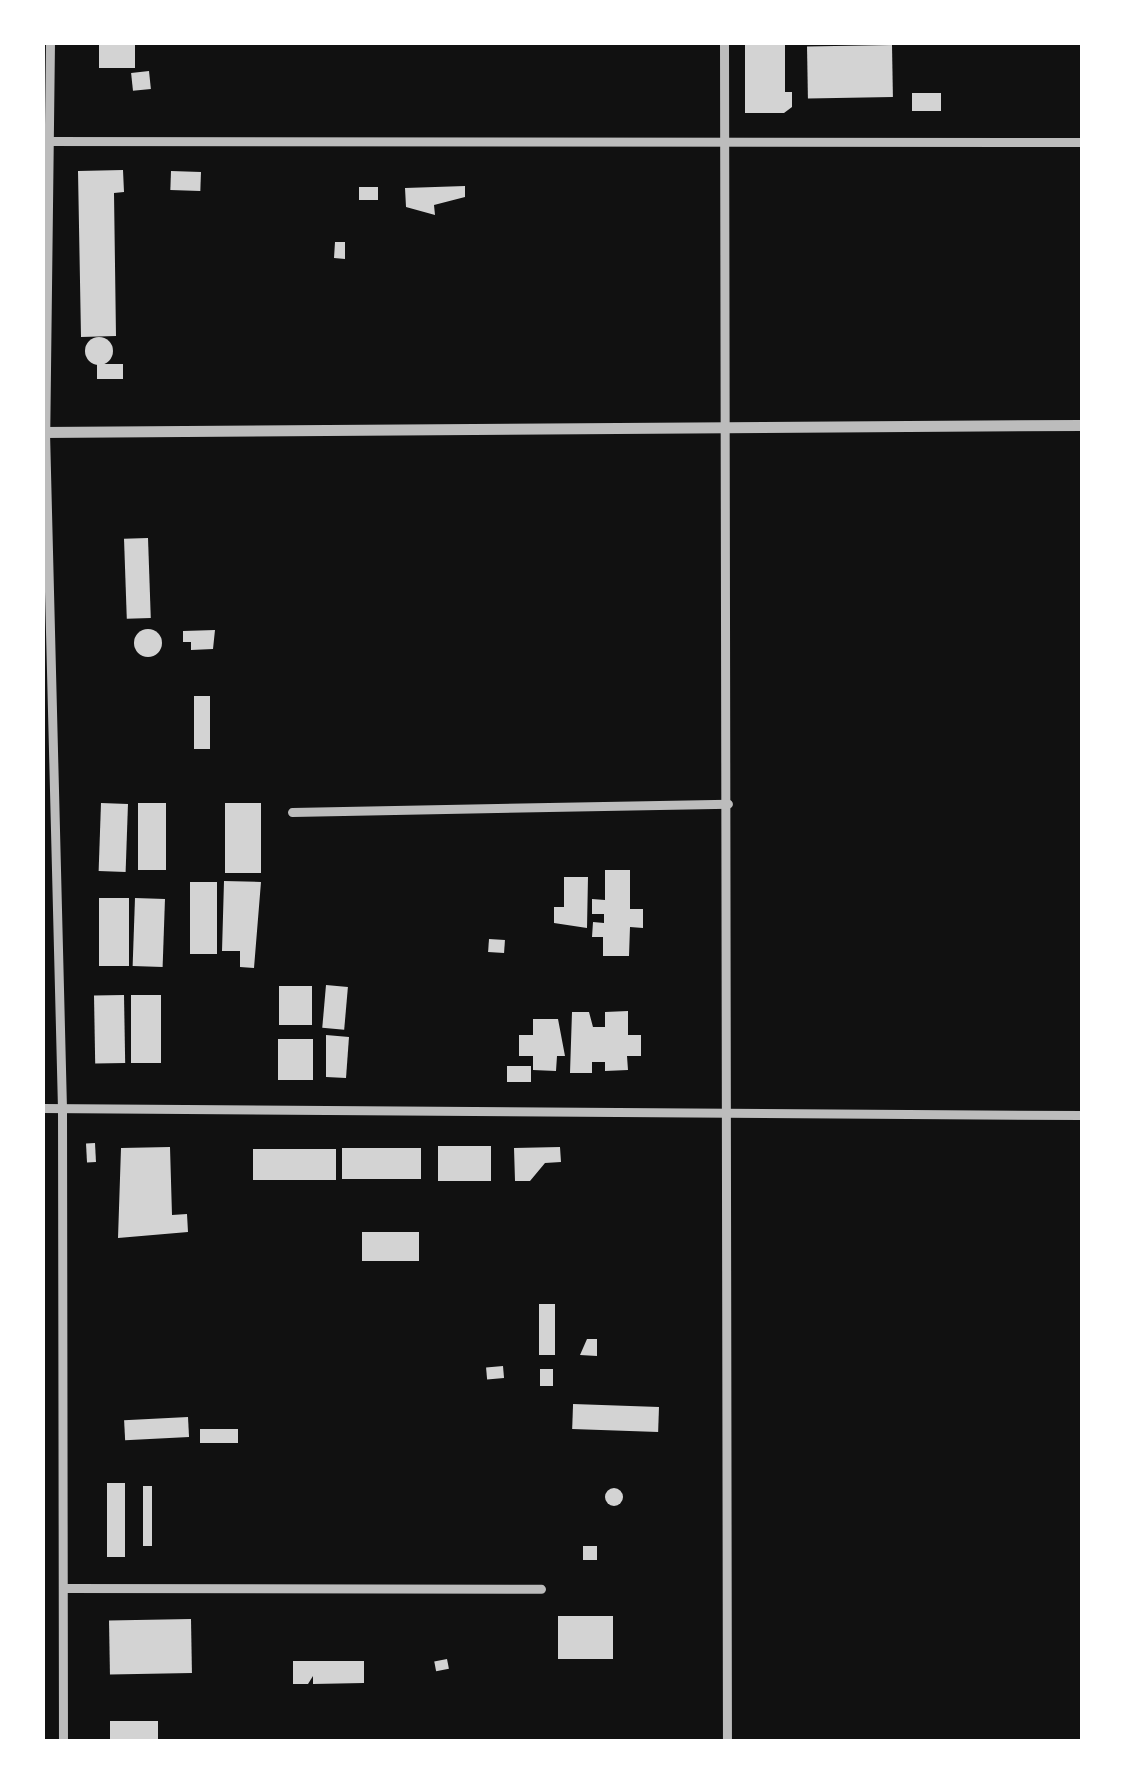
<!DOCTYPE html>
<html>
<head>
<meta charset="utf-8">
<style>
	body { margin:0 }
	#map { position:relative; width:1125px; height:1784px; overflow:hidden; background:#111; font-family:"Archivo Narrow",sans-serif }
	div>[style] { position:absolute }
	.building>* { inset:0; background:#d3d3d3; transform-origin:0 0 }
	.round { border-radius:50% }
	.minor>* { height:9px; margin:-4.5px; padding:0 4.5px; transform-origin:4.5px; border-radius:4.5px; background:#bcbcbc }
	.tertiary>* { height:11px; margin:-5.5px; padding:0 5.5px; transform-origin:5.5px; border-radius:5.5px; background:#bcbcbc }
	span { translate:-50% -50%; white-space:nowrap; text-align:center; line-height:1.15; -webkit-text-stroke:9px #fff; paint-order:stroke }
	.frame { position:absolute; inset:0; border:45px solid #fff; pointer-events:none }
</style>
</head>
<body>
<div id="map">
	<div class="building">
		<i style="left:99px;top:43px;width:36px;height:25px"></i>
		<i style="clip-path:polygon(745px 43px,785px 43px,785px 92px,792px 92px,792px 107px,784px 113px,745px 113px)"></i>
		<i style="left:892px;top:45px;width:52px;height:85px;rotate:89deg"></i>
		<i style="left:149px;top:71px;width:18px;height:18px;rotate:84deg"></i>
		<i style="left:912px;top:93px;width:29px;height:18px"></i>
		<i style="clip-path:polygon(123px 170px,124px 192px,114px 193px,116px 336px,81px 337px,78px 171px)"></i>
		<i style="left:171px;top:171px;width:30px;height:19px;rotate:2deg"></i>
		<i style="clip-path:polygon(465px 186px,465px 197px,434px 205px,435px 215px,406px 207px,405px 188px)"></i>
		<i style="left:359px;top:187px;width:19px;height:13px"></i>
		<i style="clip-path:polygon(335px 242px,345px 242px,345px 259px,334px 258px)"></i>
		<i class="round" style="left:85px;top:337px;width:28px;height:28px"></i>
		<i style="left:97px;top:364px;width:26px;height:15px"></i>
		<i style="left:148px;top:538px;width:80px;height:24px;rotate:88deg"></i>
		<i class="round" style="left:134px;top:629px;width:28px;height:28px"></i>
		<i style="clip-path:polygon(215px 630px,213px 649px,191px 650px,191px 642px,183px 642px,183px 631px)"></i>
		<i style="left:194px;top:696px;width:16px;height:53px"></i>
		<i style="left:101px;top:803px;width:27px;height:68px;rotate:2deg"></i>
		<i style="left:138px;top:803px;width:28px;height:67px"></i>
		<i style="left:225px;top:803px;width:36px;height:70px"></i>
		<i style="clip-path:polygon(605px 870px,630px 870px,630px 909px,643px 909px,643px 928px,630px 927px,629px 956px,603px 956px,603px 937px,592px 937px,593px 922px,604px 923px,604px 914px,592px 914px,592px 899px,605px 900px)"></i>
		<i style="clip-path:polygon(564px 877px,588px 877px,587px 928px,554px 923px,554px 907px,564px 907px)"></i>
		<i style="clip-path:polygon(224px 881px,261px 882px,254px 968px,240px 967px,240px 951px,222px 951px)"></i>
		<i style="left:190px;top:882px;width:27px;height:72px"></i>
		<i style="left:99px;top:898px;width:30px;height:68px"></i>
		<i style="left:135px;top:898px;width:30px;height:68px;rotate:2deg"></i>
		<i style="left:489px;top:939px;width:16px;height:13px;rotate:4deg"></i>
		<i style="left:326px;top:985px;width:22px;height:43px;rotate:5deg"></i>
		<i style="left:279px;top:986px;width:33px;height:39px"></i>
		<i style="left:124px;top:995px;width:68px;height:30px;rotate:89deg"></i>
		<i style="left:131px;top:995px;width:30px;height:68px"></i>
		<i style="clip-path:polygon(628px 1011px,628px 1035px,641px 1035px,641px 1056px,627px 1056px,628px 1070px,605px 1071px,605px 1062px,592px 1062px,592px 1073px,570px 1073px,572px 1012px,589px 1012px,593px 1027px,605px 1027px,605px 1012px)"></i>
		<i style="clip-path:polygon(533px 1019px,558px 1019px,565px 1056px,557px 1056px,556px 1071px,533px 1070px,533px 1056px,519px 1056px,519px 1035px,533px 1035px)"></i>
		<i style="clip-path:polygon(326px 1035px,349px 1037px,346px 1078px,326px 1077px)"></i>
		<i style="left:278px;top:1039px;width:35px;height:41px"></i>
		<i style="left:507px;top:1066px;width:24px;height:16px"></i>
		<i style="left:95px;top:1143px;width:19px;height:9px;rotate:87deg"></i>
		<i style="left:491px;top:1146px;width:35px;height:53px;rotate:90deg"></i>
		<i style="clip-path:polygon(170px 1147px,172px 1215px,187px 1214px,188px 1232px,118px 1238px,121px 1148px)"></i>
		<i style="clip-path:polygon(560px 1147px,561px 1162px,545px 1163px,530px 1181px,515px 1181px,514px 1148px)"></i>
		<i style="left:342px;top:1148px;width:79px;height:31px"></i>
		<i style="left:253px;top:1149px;width:83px;height:31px"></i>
		<i style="left:362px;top:1232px;width:57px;height:29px"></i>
		<i style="left:539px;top:1304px;width:16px;height:51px"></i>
		<i style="clip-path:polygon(587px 1339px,597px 1339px,597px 1356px,580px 1355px)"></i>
		<i style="left:503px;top:1366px;width:12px;height:17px;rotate:85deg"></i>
		<i style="left:540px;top:1369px;width:13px;height:17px"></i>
		<i style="left:659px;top:1407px;width:25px;height:86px;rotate:92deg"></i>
		<i style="left:188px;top:1417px;width:20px;height:64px;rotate:87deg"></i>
		<i style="left:238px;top:1429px;width:14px;height:38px;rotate:90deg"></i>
		<i style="left:107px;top:1483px;width:18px;height:74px"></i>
		<i style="left:143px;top:1486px;width:9px;height:60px"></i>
		<i class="round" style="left:605px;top:1488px;width:18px;height:18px"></i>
		<i style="left:583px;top:1546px;width:14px;height:14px"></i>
		<i style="left:558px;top:1616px;width:55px;height:43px"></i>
		<i style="left:191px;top:1619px;width:54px;height:82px;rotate:89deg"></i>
		<i style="left:447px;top:1659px;width:10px;height:13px;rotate:79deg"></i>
		<i style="clip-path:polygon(293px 1661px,364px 1661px,364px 1683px,313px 1684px,313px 1676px,308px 1684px,293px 1684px)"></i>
		<i style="left:158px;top:1721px;width:21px;height:48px;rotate:90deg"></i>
	</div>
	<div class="minor">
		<i style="left:50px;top:42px;width:390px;rotate:90.7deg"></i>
		<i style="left:45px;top:432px;width:676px;rotate:88.56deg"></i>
		<i style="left:62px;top:1108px;width:634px;rotate:89.91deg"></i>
		<i style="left:724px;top:42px;width:1700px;rotate:89.9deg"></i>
		<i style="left:42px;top:141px;width:1040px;rotate:0.06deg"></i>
		<i style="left:292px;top:812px;width:436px;rotate:-1.1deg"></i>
		<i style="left:42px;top:1108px;width:1040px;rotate:0.39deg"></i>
		<i style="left:63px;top:1588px;width:478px;rotate:0.1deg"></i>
	</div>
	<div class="tertiary">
		<i style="left:42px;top:432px;width:1040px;rotate:-0.39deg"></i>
	</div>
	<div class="frame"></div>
</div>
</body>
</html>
